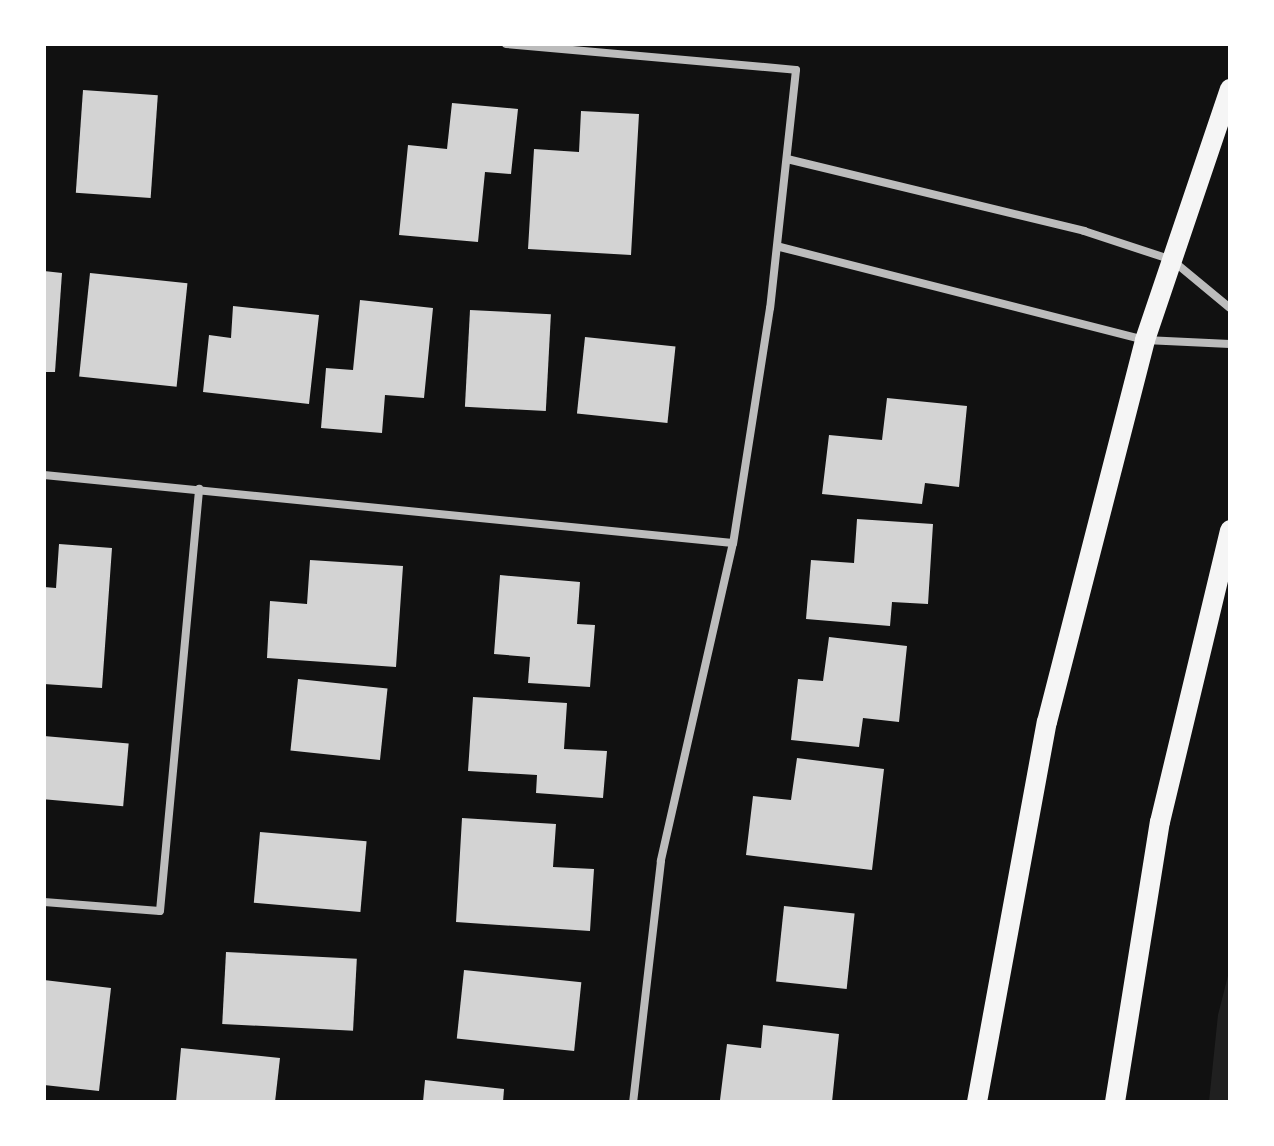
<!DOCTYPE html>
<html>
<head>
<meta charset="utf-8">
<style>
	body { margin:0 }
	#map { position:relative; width:1274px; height:1146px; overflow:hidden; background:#111; font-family:Signika,sans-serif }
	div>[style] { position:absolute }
	.green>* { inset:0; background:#202020 }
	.building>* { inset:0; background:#d3d3d3; transform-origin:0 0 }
	.minor>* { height:8px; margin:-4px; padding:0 4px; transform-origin:4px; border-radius:4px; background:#bcbcbc }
	.primary>* { height:20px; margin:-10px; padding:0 10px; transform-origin:10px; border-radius:10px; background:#f5f5f5 }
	span { translate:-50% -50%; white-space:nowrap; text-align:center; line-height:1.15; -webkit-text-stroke:8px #fff; paint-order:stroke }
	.frame { position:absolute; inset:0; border:46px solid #fff; pointer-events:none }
</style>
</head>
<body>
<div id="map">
	<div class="green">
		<i style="clip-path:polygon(1230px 968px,1230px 1102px,1209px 1102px,1218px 1015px)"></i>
	</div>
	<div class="building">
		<i style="left:83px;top:90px;width:75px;height:103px;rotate:4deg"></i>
		<i style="clip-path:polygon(452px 103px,518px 109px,511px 174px,485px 172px,478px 242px,399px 235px,408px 145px,447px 149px)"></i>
		<i style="clip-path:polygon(581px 111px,639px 114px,631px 255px,528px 249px,534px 149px,579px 152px)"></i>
		<i style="clip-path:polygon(44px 271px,62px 273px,55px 372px,44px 372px)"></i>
		<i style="left:90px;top:273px;width:98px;height:104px;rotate:6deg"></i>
		<i style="clip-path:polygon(360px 300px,433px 308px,424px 398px,385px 395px,382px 433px,321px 428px,326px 368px,353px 370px)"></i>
		<i style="clip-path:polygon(233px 306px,319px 315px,309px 404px,203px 392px,209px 335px,231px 338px)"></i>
		<i style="left:470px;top:310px;width:81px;height:97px;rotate:3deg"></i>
		<i style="left:585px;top:337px;width:91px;height:77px;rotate:6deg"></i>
		<i style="clip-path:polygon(887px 398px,967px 406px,959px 487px,925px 483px,922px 504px,822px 494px,829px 435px,882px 440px)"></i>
		<i style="clip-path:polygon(857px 519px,933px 524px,928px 604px,892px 602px,890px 626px,806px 619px,811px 560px,854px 563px)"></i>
		<i style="clip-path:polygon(59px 544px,112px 548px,102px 688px,44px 684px,44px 587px,56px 588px)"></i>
		<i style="clip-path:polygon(310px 560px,403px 566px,396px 667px,267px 658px,270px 601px,307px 604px)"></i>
		<i style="clip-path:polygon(500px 575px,580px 582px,577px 624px,595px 625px,590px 687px,528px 683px,530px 657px,494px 654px)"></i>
		<i style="clip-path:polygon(829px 637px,907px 646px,899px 722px,863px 718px,859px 747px,791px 740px,798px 679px,823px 681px)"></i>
		<i style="left:298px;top:679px;width:90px;height:72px;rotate:6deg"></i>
		<i style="clip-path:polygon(473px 697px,567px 703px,564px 749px,607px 751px,603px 798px,536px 793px,537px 775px,468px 771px)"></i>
		<i style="left:44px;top:736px;width:85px;height:63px;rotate:5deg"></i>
		<i style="clip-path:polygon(797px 758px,884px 769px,872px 870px,746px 855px,753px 796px,791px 800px)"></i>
		<i style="clip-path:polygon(462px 818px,556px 824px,553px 867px,594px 869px,590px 931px,456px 922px)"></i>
		<i style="left:260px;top:832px;width:107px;height:71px;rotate:5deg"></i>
		<i style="left:784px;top:906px;width:71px;height:76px;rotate:6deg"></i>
		<i style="left:226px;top:952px;width:131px;height:72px;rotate:3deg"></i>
		<i style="left:464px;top:970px;width:118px;height:69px;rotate:6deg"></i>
		<i style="clip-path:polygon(44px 980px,111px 988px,99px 1091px,44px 1085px)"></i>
		<i style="clip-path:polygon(763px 1025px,839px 1034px,832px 1102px,720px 1100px,727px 1044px,761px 1048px)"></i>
		<i style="clip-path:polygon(181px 1048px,280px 1058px,275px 1102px,176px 1102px)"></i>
		<i style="clip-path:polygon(425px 1080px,504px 1089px,503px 1102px,423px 1102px)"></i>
	</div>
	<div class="minor">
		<i style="left:506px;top:44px;width:291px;rotate:5.1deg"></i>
		<i style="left:796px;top:70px;width:239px;rotate:96.2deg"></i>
		<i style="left:770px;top:308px;width:238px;rotate:98.9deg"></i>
		<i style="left:733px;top:543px;width:326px;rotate:102.8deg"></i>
		<i style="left:661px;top:861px;width:243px;rotate:96.6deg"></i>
		<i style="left:787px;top:159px;width:306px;rotate:13.6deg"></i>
		<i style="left:1084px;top:231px;width:93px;rotate:18.2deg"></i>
		<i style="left:1172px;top:260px;width:75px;rotate:39.6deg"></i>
		<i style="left:780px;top:247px;width:377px;rotate:14.3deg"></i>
		<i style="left:1145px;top:340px;width:85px;rotate:2.7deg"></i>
		<i style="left:44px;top:475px;width:692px;rotate:5.64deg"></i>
		<i style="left:44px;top:902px;width:116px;rotate:4.4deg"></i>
		<i style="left:160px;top:911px;width:424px;rotate:-84.7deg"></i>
	</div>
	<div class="primary">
		<i style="left:977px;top:1102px;width:386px;rotate:-79.6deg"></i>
		<i style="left:1047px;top:722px;width:394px;rotate:-75.6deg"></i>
		<i style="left:1145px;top:340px;width:265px;rotate:-71.3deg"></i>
		<i style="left:1115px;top:1102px;width:284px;rotate:-80.9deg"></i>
		<i style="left:1160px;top:822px;width:300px;rotate:-76.5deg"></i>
	</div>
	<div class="frame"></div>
</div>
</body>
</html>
